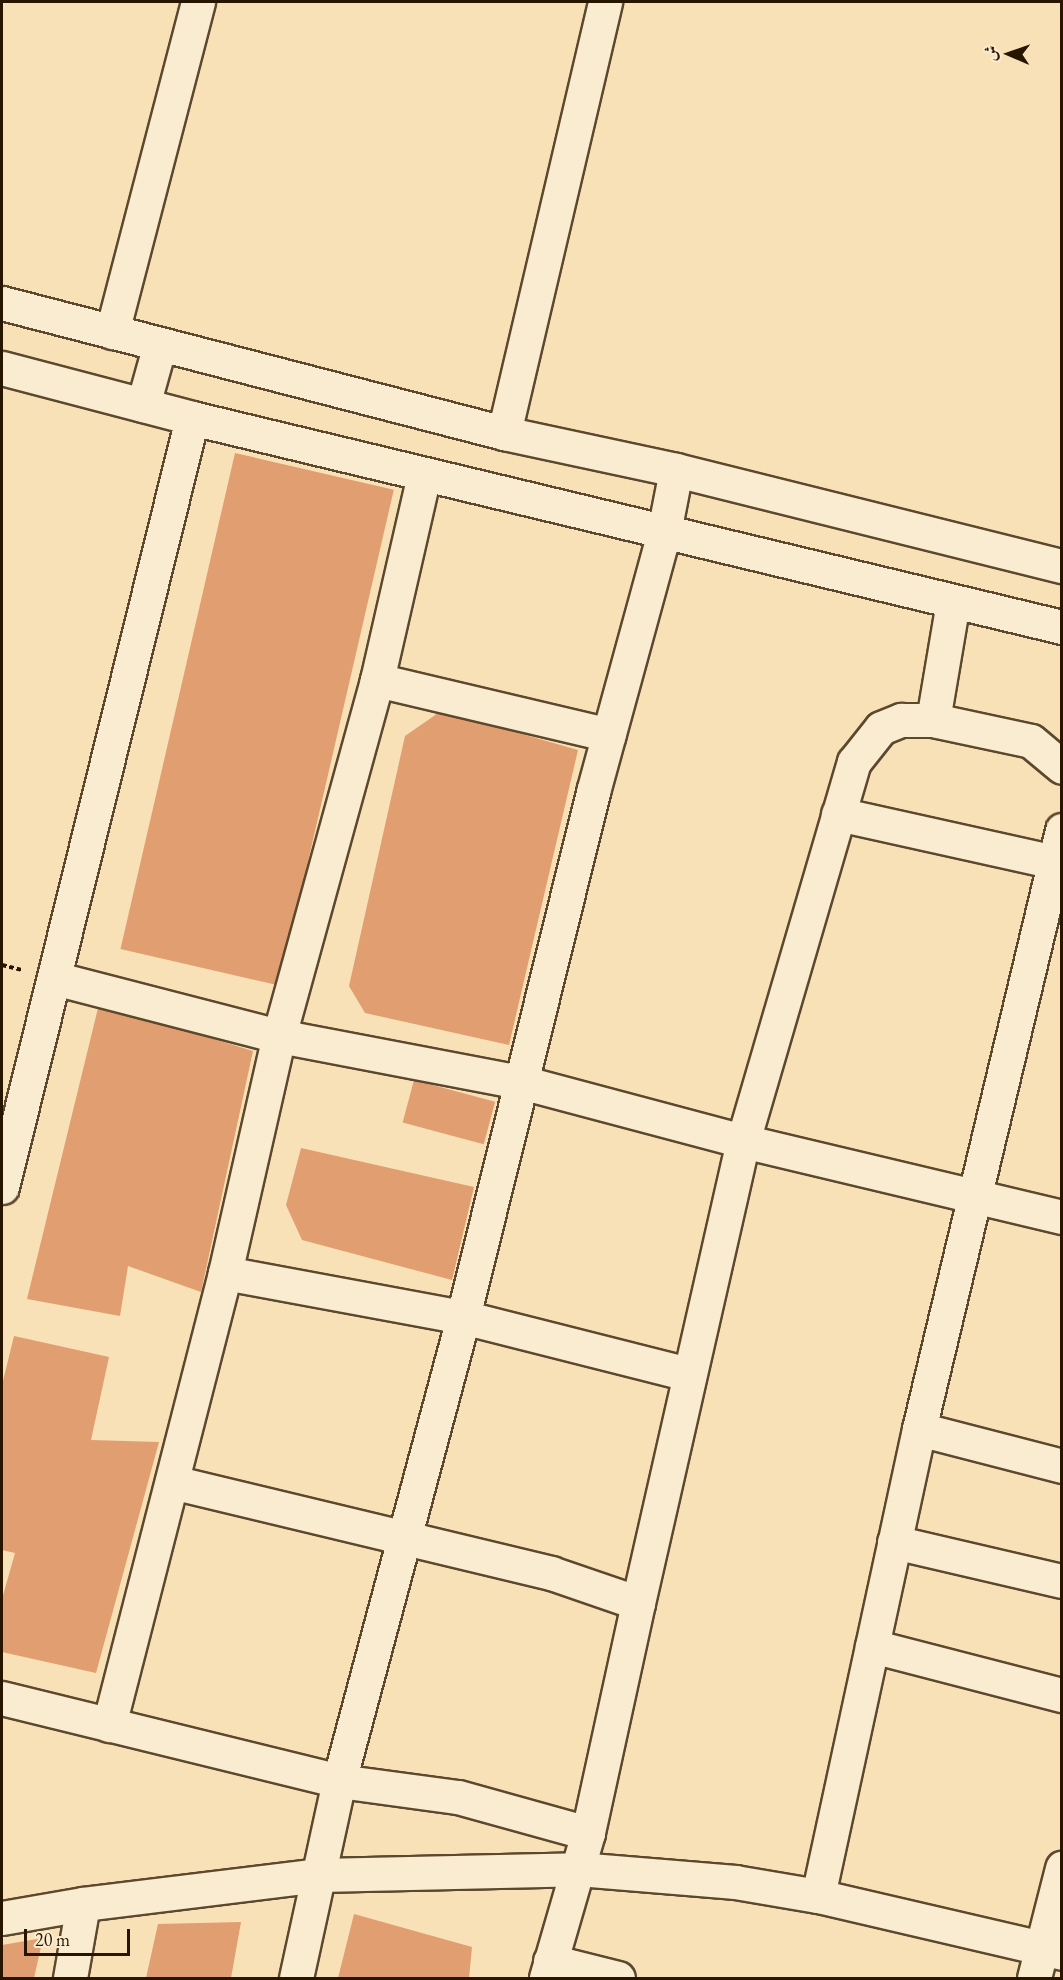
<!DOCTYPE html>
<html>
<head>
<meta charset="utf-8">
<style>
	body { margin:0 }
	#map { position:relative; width:1063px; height:1980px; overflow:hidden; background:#f8e1b6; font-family:"EB Garamond",Amiri,serif }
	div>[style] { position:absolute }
	.building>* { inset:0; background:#e19e70; transform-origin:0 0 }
	.path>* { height:4px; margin-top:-2px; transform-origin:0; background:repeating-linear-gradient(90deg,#281500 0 4.5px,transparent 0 7.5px) }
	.roads { filter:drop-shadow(2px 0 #5c482e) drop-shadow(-2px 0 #5c482e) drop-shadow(0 2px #5c482e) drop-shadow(0 -2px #5c482e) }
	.minor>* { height:33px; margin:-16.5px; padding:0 16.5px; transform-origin:16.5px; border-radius:16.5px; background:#faecd0 }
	span { translate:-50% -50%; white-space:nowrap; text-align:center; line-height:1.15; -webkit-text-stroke:4.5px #faecd0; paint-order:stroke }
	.frame { position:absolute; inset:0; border:3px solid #281500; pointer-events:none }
	.north { position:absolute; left:979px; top:24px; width:60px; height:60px; -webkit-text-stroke:4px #faecd0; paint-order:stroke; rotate:272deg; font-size:16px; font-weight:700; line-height:24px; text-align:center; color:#281500 }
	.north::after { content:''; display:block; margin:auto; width:21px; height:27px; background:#281500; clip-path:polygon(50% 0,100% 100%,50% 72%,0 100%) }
	.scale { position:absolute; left:24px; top:1929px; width:106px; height:27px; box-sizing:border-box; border:3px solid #281500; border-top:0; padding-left:8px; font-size:18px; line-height:21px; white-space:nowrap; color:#281500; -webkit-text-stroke:4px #faecd0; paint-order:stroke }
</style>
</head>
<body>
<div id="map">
	<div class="building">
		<i style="left:235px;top:453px;width:163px;height:509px;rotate:13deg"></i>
		<i style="clip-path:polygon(441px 711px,578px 750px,509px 1045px,365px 1013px,349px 986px,405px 736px)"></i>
		<i style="clip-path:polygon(99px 1004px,253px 1051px,201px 1292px,128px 1266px,120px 1316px,27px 1299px)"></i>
		<i style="left:414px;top:1080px;width:84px;height:44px;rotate:15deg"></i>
		<i style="clip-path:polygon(301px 1148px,474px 1187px,452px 1280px,302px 1240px,286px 1205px)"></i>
		<i style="clip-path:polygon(14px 1336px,109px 1357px,91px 1440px,159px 1442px,96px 1673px,2px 1652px,2px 1599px,15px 1553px,2px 1550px,2px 1385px)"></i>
		<i style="clip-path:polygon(354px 1914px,472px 1947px,469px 1978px,338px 1978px)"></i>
		<i style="clip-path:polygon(241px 1922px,231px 1978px,146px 1978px,158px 1924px)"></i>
		<i style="clip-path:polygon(43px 1938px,34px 1978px,2px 1978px,2px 1945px)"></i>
	</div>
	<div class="path">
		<i style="left:2px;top:965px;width:21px;rotate:14deg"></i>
	</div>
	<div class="roads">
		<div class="minor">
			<i style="left:2px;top:303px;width:519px;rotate:14.52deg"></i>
			<i style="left:504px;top:433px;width:176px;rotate:12.1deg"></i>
			<i style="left:676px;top:470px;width:398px;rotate:14deg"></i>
			<i style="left:112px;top:332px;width:341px;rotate:-75.4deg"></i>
			<i style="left:2px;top:368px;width:196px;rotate:14.7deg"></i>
			<i style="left:192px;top:418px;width:895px;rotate:13.51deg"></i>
			<i style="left:143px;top:405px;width:63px;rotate:-74.4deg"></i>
			<i style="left:504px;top:433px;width:443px;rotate:-76.8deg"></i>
			<i style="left:377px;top:680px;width:238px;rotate:13.3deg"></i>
			<i style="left:933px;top:720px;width:120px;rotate:-80.4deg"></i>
			<i style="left:838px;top:814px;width:221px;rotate:12.5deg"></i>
			<i style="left:54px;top:978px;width:232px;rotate:14.5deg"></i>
			<i style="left:279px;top:1036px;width:246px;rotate:10.8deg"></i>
			<i style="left:521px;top:1082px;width:230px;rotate:14.9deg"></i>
			<i style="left:743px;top:1141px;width:328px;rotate:13.4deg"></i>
			<i style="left:2px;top:1187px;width:792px;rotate:-76.12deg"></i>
			<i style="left:225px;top:1273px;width:242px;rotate:10.5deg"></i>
			<i style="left:463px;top:1317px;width:232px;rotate:14.2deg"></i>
			<i style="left:919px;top:1429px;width:148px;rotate:14.5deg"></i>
			<i style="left:172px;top:1482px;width:390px;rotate:13.5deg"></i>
			<i style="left:551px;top:1573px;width:92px;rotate:19deg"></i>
			<i style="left:638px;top:1603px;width:235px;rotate:102.3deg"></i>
			<i style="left:588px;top:1833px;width:151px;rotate:106.2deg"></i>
			<i style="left:894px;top:1542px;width:172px;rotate:13.1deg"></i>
			<i style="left:638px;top:1603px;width:474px;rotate:-77.2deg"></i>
			<i style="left:743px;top:1141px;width:395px;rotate:-73.7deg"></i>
			<i style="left:854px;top:762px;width:43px;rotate:-51.5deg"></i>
			<i style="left:881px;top:728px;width:22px;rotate:-22deg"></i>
			<i style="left:901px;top:720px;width:32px"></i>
			<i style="left:933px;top:720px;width:100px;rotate:12.1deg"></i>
			<i style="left:1031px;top:741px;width:40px;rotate:40deg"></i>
			<i style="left:872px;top:1646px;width:196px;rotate:14.5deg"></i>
			<i style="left:2px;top:1698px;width:347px;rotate:13.8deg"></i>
			<i style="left:339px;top:1781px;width:120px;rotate:7.7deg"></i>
			<i style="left:458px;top:1797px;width:135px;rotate:15.5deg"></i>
			<i style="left:109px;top:1725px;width:467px;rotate:-75.6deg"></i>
			<i style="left:225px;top:1273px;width:243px;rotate:-77.2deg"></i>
			<i style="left:279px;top:1036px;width:369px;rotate:-74.6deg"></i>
			<i style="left:377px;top:680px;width:210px;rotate:-77.1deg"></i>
			<i style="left:818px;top:1896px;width:478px;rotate:-77.8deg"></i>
			<i style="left:919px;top:1429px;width:616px;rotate:-76.57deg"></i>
			<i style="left:2px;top:1918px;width:82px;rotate:-9.8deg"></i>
			<i style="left:83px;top:1904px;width:239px;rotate:-7deg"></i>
			<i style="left:320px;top:1875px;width:258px;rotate:-1.3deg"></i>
			<i style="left:578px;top:1869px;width:158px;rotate:4.7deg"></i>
			<i style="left:735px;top:1882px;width:84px;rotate:9.6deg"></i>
			<i style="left:818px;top:1896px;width:251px;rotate:13.1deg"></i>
			<i style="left:550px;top:1961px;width:70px;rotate:14deg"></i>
			<i style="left:70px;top:1978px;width:75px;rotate:-80deg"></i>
			<i style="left:296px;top:1978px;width:202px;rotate:-77.7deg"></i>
			<i style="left:339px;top:1781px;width:480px;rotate:-75deg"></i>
			<i style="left:463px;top:1317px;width:541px;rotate:-76.09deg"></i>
			<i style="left:593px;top:792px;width:270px;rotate:-74.7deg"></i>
			<i style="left:664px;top:532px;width:63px;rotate:-79deg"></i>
			<i style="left:1034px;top:1978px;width:114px;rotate:-75.7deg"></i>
		</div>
	</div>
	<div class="frame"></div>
	<div class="north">ش</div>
	<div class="scale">20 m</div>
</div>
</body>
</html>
